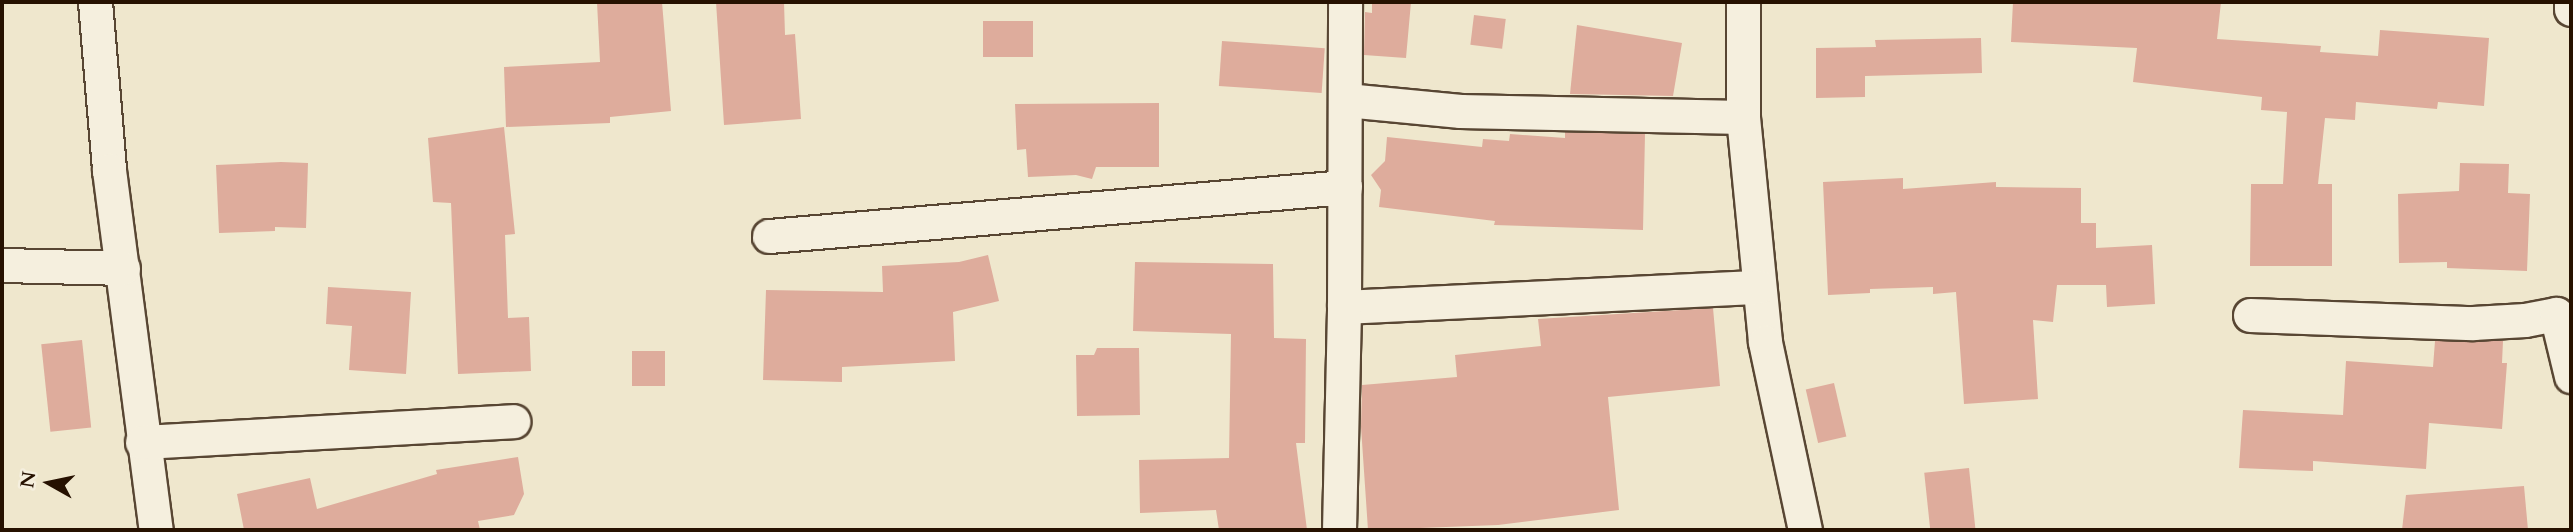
<!DOCTYPE html>
<html>
<head>
<meta charset="utf-8">
<style>
	body { margin:0 }
	#map { position:relative; width:2573px; height:532px; overflow:hidden; background:#efe7cd; font-family:Cardo,serif }
	div>[style] { position:absolute }
	.building>* { inset:0; background:#deac9c; transform-origin:0 0 }
	.roads { filter:drop-shadow(2px 0 #584633) drop-shadow(-2px 0 #584633) drop-shadow(0 2px #584633) drop-shadow(0 -2px #584633) }
	.street>* { height:33px; margin:-16.5px; padding:0 16.5px; transform-origin:16.5px; border-radius:16.5px; background:#f5efde }
	span { translate:-50% -50%; white-space:nowrap; text-align:center; line-height:1.15; -webkit-text-stroke:6px #f5efde; paint-order:stroke }
	.frame { position:absolute; inset:0; border:4px solid #261100; pointer-events:none }
	.north { position:absolute; left:14px; top:448px; width:70px; height:70px; -webkit-text-stroke:5px #f5efde; paint-order:stroke; rotate:279deg; font-size:19px; font-weight:700; line-height:28px; text-align:center; color:#261100 }
	.north::after { content:''; display:block; margin:auto; width:24px; height:32px; background:#261100; clip-path:polygon(50% 0,100% 100%,50% 72%,0 100%) }
</style>
</head>
<body>
<div id="map">
	<div class="building">
		<i style="clip-path:polygon(597px 2px,662px 2px,671px 111px,610px 117px,610px 123px,506px 127px,504px 67px,600px 62px)"></i>
		<i style="clip-path:polygon(716px 2px,784px 2px,785px 35px,795px 34px,801px 119px,724px 125px)"></i>
		<i style="clip-path:polygon(1372px 2px,1411px 2px,1406px 58px,1364px 55px,1365px 12px,1372px 13px)"></i>
		<i style="clip-path:polygon(2013px 2px,2221px 2px,2217px 39px,2321px 46px,2320px 52px,2378px 56px,2380px 30px,2489px 38px,2484px 106px,2438px 102px,2437px 109px,2356px 102px,2355px 120px,2325px 118px,2318px 184px,2332px 184px,2332px 266px,2250px 266px,2251px 184px,2283px 184px,2287px 112px,2261px 110px,2262px 97px,2133px 82px,2137px 48px,2011px 42px)"></i>
		<i style="left:1474px;top:15px;width:32px;height:30px;rotate:7deg"></i>
		<i style="left:1033px;top:21px;width:36px;height:50px;rotate:90deg"></i>
		<i style="clip-path:polygon(1577px 25px,1682px 43px,1673px 96px,1570px 94px)"></i>
		<i style="clip-path:polygon(1981px 38px,1982px 73px,1865px 76px,1865px 97px,1816px 98px,1816px 48px,1876px 47px,1875px 40px)"></i>
		<i style="left:1222px;top:41px;width:103px;height:45px;rotate:4deg"></i>
		<i style="clip-path:polygon(1159px 103px,1159px 167px,1096px 167px,1092px 179px,1076px 175px,1028px 177px,1026px 149px,1017px 150px,1015px 104px)"></i>
		<i style="clip-path:polygon(504px 127px,515px 234px,505px 235px,508px 318px,529px 317px,531px 371px,458px 374px,451px 203px,433px 202px,428px 138px)"></i>
		<i style="clip-path:polygon(1565px 132px,1645px 134px,1643px 230px,1494px 225px,1495px 221px,1379px 207px,1381px 190px,1371px 175px,1385px 161px,1387px 137px,1482px 147px,1483px 139px,1509px 141px,1510px 134px,1565px 138px)"></i>
		<i style="clip-path:polygon(281px 162px,308px 163px,306px 228px,275px 227px,275px 231px,219px 233px,216px 165px)"></i>
		<i style="clip-path:polygon(2460px 163px,2509px 164px,2508px 193px,2530px 194px,2527px 271px,2447px 268px,2447px 262px,2399px 263px,2398px 194px,2459px 191px)"></i>
		<i style="clip-path:polygon(1903px 178px,1903px 189px,1996px 182px,1996px 187px,2081px 188px,2081px 223px,2096px 223px,2096px 248px,2152px 245px,2155px 304px,2107px 307px,2106px 285px,2057px 285px,2053px 322px,2033px 320px,2038px 399px,1964px 404px,1956px 292px,1933px 294px,1933px 287px,1870px 289px,1870px 293px,1828px 295px,1823px 182px)"></i>
		<i style="clip-path:polygon(988px 255px,999px 301px,953px 312px,955px 361px,842px 367px,842px 382px,763px 380px,766px 290px,883px 292px,882px 266px,959px 262px)"></i>
		<i style="clip-path:polygon(1135px 262px,1273px 264px,1274px 338px,1306px 339px,1305px 443px,1296px 443px,1307px 530px,1219px 530px,1216px 510px,1140px 513px,1139px 460px,1229px 458px,1231px 334px,1133px 331px)"></i>
		<i style="clip-path:polygon(328px 287px,411px 292px,406px 374px,349px 370px,352px 326px,326px 324px)"></i>
		<i style="clip-path:polygon(1713px 308px,1720px 386px,1608px 397px,1619px 510px,1498px 525px,1368px 530px,1361px 427px,1362px 385px,1457px 377px,1455px 355px,1541px 346px,1538px 319px)"></i>
		<i style="left:82px;top:340px;width:88px;height:41px;rotate:84deg"></i>
		<i style="clip-path:polygon(2435px 341px,2503px 341px,2502px 363px,2507px 363px,2502px 429px,2429px 423px,2426px 469px,2313px 461px,2313px 471px,2239px 468px,2243px 410px,2343px 415px,2346px 361px,2433px 367px)"></i>
		<i style="clip-path:polygon(1097px 348px,1139px 348px,1140px 415px,1077px 416px,1076px 355px,1094px 355px)"></i>
		<i style="left:632px;top:351px;width:33px;height:35px"></i>
		<i style="left:1834px;top:383px;width:55px;height:29px;rotate:77deg"></i>
		<i style="clip-path:polygon(518px 457px,524px 494px,514px 515px,478px 521px,480px 530px,244px 530px,237px 494px,310px 478px,317px 509px,437px 474px,436px 470px)"></i>
		<i style="left:1969px;top:468px;width:62px;height:45px;rotate:84deg"></i>
		<i style="clip-path:polygon(2524px 486px,2528px 530px,2402px 530px,2406px 495px)"></i>
	</div>
	<div class="roads">
		<div class="street">
			<i style="left:95px;top:2px;width:169px;rotate:85.2deg"></i>
			<i style="left:109px;top:170px;width:363px;rotate:82.6deg"></i>
			<i style="left:1743px;top:2px;width:115px;rotate:90deg"></i>
			<i style="left:1743px;top:117px;width:226px;rotate:84.4deg"></i>
			<i style="left:1765px;top:342px;width:192px;rotate:78deg"></i>
			<i style="left:2571px;top:2px;width:7px;rotate:90deg"></i>
			<i style="left:1346px;top:100px;width:115px;rotate:5.5deg"></i>
			<i style="left:1460px;top:111px;width:283px;rotate:1.2deg"></i>
			<i style="left:769px;top:236px;width:578px;rotate:-4.86deg"></i>
			<i style="left:2px;top:265px;width:121px;rotate:1.4deg"></i>
			<i style="left:1344px;top:307px;width:415px;rotate:-2.8deg"></i>
			<i style="left:2250px;top:315px;width:223px;rotate:2.1deg"></i>
			<i style="left:2473px;top:323px;width:52px;rotate:-3.3deg"></i>
			<i style="left:2525px;top:320px;width:32px;rotate:-11deg"></i>
			<i style="left:2556px;top:314px;width:64px;rotate:76.4deg"></i>
			<i style="left:142px;top:442px;width:372px;rotate:-3.2deg"></i>
			<i style="left:1339px;top:530px;width:223px;rotate:-88.7deg"></i>
			<i style="left:1344px;top:307px;width:305px;rotate:-89.8deg"></i>
		</div>
	</div>
	<div class="frame"></div>
	<div class="north">N</div>
</div>
</body>
</html>
